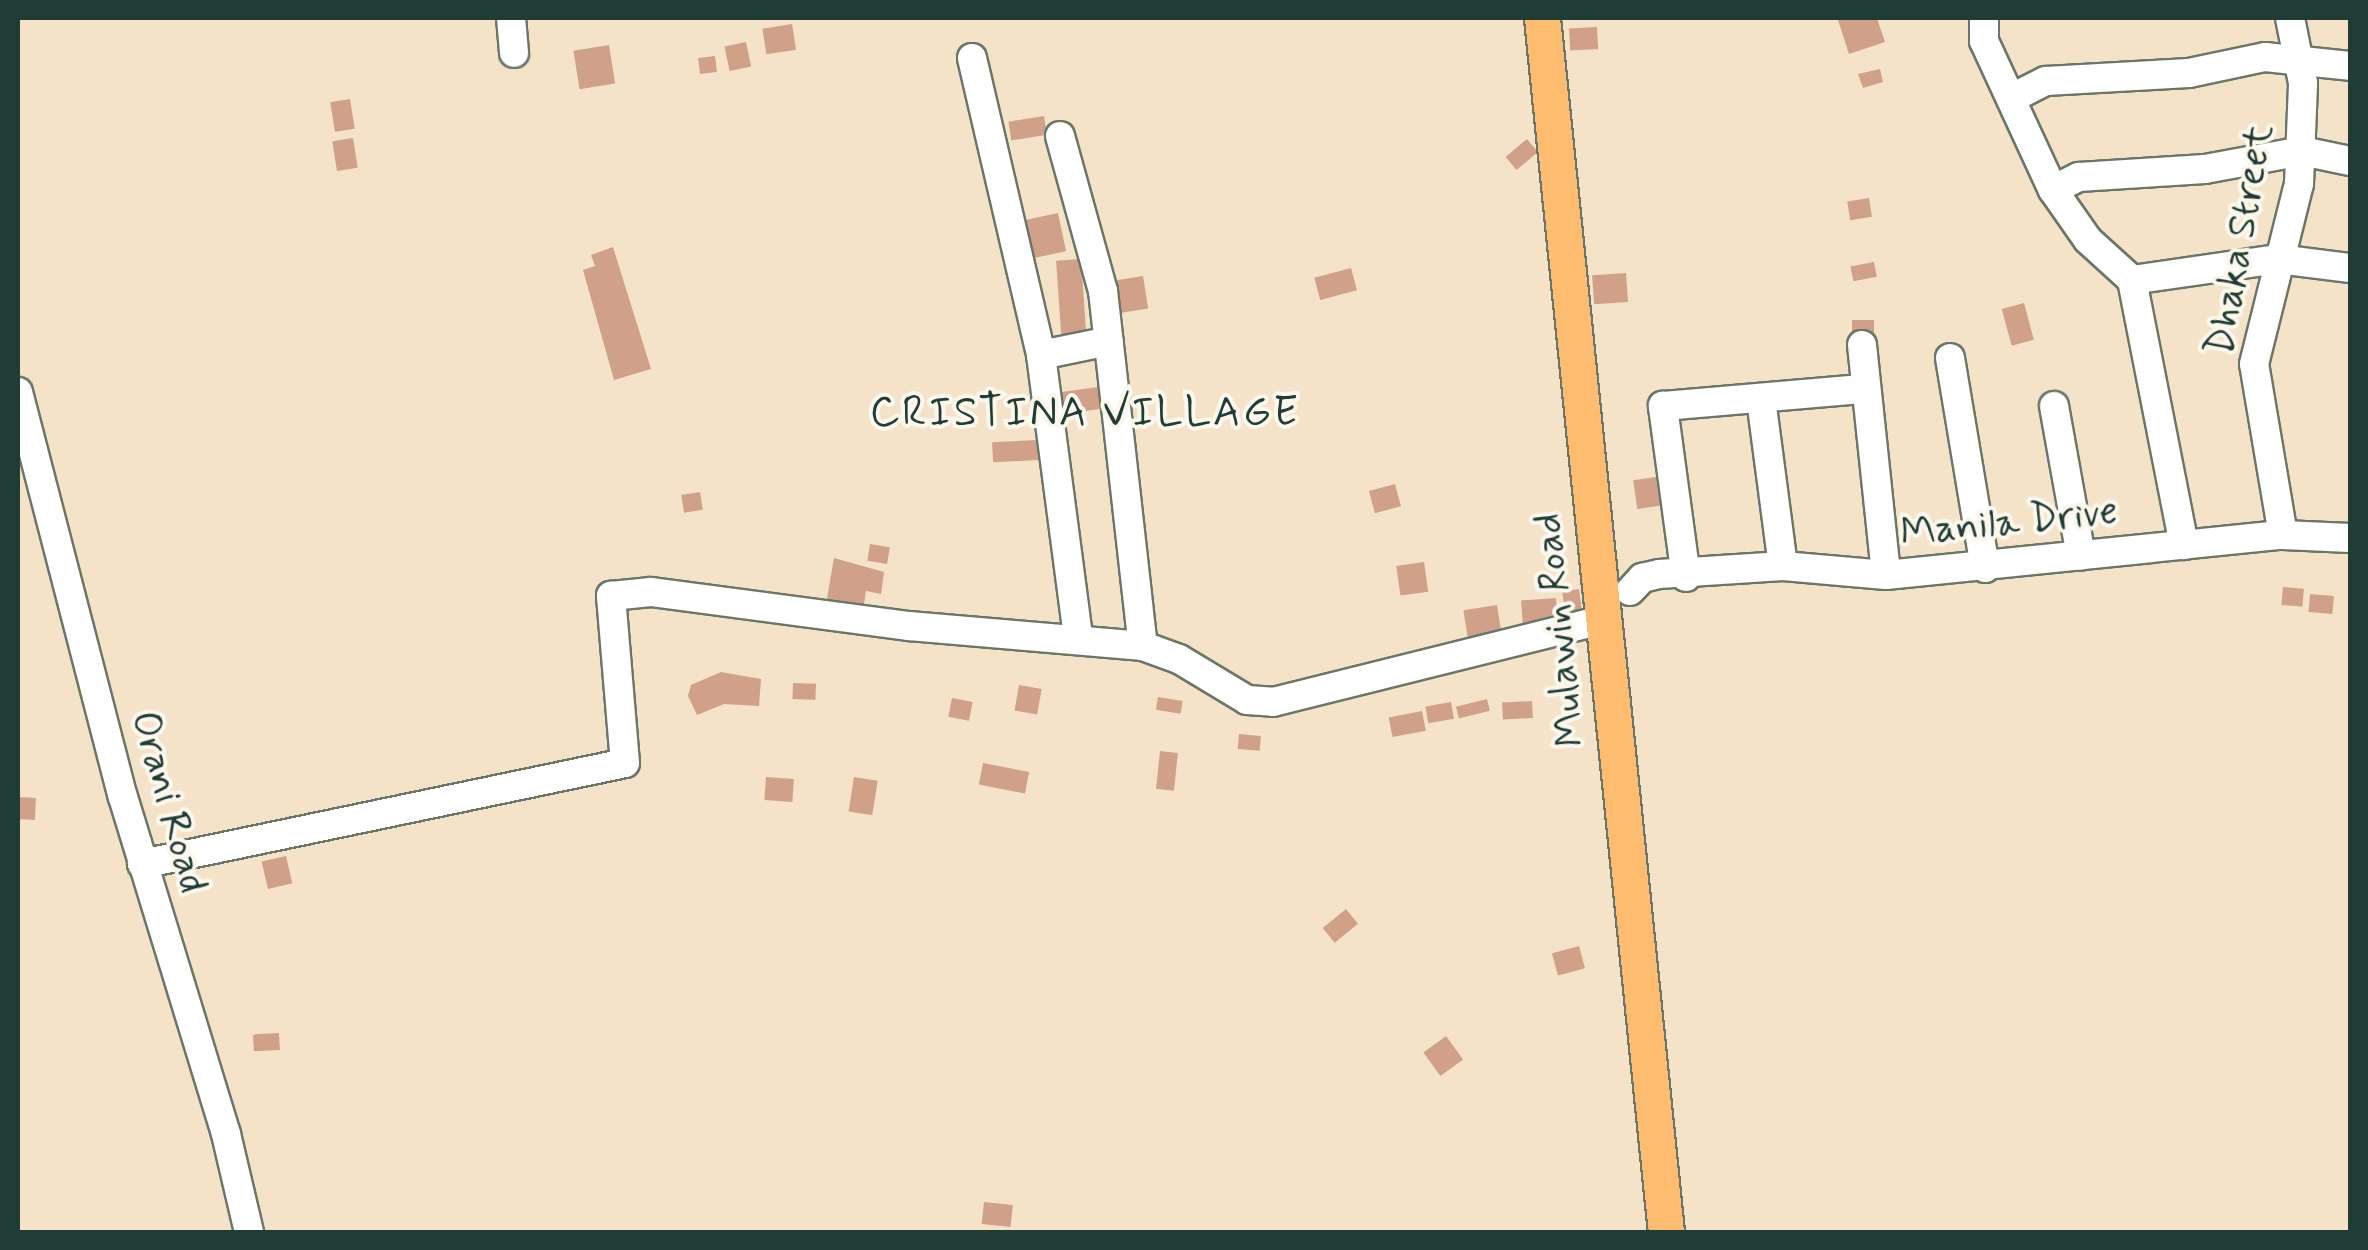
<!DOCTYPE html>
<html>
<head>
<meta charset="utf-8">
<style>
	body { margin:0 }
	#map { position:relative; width:2368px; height:1250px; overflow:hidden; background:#f5e3c9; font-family:Mynerve,sans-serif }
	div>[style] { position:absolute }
	.building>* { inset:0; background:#d0a089; transform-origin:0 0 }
	.roads { filter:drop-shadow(2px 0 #6a7768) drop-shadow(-2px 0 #6a7768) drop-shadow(0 2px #6a7768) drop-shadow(0 -2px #6a7768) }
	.minor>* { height:28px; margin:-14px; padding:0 14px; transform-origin:14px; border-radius:14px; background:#fff }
	.major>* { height:35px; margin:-17.5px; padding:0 17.5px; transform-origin:17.5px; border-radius:17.5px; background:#fdbc6f }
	span { translate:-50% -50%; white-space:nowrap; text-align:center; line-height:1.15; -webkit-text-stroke:8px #fbf7ec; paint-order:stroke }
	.street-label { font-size:40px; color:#1f3d34 }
	.neighbourhood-label { font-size:42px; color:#1f3d34; letter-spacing:2.5px }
	.frame { position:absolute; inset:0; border:20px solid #1f3d34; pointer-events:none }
</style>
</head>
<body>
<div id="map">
	<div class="building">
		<i style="clip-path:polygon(1877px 18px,1885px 42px,1849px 54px,1838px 20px)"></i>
		<i style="left:792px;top:24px;width:26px;height:30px;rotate:81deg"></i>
		<i style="left:1597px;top:27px;width:22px;height:28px;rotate:87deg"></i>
		<i style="left:746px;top:42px;width:25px;height:22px;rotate:78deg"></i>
		<i style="left:609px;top:45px;width:39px;height:36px;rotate:81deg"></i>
		<i style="left:715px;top:56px;width:16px;height:17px;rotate:83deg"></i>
		<i style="clip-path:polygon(1880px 69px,1883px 82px,1863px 88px,1858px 74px)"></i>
		<i style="left:350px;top:99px;width:30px;height:20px;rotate:81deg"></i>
		<i style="left:1044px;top:116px;width:19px;height:36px;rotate:81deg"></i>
		<i style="left:353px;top:138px;width:30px;height:21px;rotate:81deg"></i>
		<i style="left:1527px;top:139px;width:17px;height:28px;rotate:50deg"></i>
		<i style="left:1869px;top:198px;width:19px;height:22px;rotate:81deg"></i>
		<i style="left:1058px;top:213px;width:39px;height:42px;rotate:78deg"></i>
		<i style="clip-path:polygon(613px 247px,651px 369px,614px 380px,583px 270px,595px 266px,591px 255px)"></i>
		<i style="left:1081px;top:259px;width:86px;height:25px;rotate:86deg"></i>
		<i style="left:1874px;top:262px;width:15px;height:24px;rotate:79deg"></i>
		<i style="left:1351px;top:268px;width:23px;height:38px;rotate:75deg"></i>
		<i style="left:1626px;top:273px;width:29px;height:34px;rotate:86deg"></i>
		<i style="left:1143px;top:276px;width:33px;height:30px;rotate:81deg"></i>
		<i style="left:2024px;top:303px;width:38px;height:23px;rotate:75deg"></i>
		<i style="left:1874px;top:320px;width:19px;height:22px;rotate:90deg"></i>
		<i style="left:1098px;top:387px;width:22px;height:51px;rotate:82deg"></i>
		<i style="left:1037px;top:440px;width:20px;height:45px;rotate:87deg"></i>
		<i style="left:1656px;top:477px;width:29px;height:23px;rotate:82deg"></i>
		<i style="left:1395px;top:484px;width:23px;height:27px;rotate:75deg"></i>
		<i style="left:700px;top:492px;width:18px;height:19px;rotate:81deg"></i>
		<i style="left:1942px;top:520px;width:20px;height:17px;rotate:81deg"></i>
		<i style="left:870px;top:544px;width:20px;height:17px;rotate:9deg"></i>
		<i style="clip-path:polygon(834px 558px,884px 572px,881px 594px,866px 591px,863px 610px,826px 604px)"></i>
		<i style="left:1424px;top:562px;width:30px;height:28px;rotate:82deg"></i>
		<i style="left:2283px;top:587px;width:21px;height:18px;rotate:5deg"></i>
		<i style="left:1579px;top:589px;width:29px;height:17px;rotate:82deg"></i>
		<i style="left:2310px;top:594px;width:24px;height:18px;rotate:5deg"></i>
		<i style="left:1556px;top:598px;width:27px;height:35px;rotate:86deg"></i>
		<i style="left:1497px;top:605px;width:33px;height:34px;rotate:81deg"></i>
		<i style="clip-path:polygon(721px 672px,761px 679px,759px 706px,724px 704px,697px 715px,688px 696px,691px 685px)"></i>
		<i style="left:793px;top:683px;width:23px;height:16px;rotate:2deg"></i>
		<i style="left:1019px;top:685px;width:23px;height:26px;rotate:10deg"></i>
		<i style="left:1158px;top:697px;width:25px;height:13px;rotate:9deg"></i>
		<i style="left:952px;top:698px;width:21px;height:19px;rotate:11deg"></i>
		<i style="left:1487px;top:699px;width:12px;height:32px;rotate:76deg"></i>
		<i style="left:1532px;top:701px;width:17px;height:30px;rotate:87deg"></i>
		<i style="left:1451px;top:702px;width:17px;height:26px;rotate:80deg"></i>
		<i style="left:1422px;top:711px;width:20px;height:34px;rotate:79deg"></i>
		<i style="left:1239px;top:734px;width:22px;height:15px;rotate:5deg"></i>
		<i style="left:1160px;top:751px;width:18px;height:38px;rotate:6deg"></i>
		<i style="left:983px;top:763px;width:47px;height:22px;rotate:11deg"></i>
		<i style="left:766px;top:777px;width:28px;height:23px;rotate:4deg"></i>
		<i style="left:854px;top:777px;width:24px;height:35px;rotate:9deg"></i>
		<i style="left:18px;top:797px;width:18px;height:22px;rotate:3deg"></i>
		<i style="left:286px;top:856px;width:28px;height:25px;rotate:77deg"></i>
		<i style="left:1346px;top:909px;width:19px;height:30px;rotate:51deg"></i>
		<i style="left:1579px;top:946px;width:23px;height:28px;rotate:75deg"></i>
		<i style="left:279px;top:1033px;width:17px;height:26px;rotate:87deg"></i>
		<i style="left:1446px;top:1036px;width:29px;height:28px;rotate:54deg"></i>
		<i style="left:984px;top:1202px;width:29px;height:22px;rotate:6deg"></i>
	</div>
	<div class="roads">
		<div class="minor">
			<i style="left:511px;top:18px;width:35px;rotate:85deg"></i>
			<i style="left:1984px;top:18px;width:23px;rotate:90deg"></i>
			<i style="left:1984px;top:41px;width:164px;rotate:65.2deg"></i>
			<i style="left:2053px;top:190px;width:61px;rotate:55deg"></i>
			<i style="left:2088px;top:240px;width:59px;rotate:42.3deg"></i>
			<i style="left:2132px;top:280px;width:270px;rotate:78.9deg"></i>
			<i style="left:972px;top:58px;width:305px;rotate:76.9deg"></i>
			<i style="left:1041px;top:355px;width:284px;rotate:82.5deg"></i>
			<i style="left:2012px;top:98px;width:38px;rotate:-27deg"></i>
			<i style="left:2046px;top:81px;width:143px;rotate:-3.2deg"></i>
			<i style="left:2189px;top:73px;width:78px;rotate:-11.9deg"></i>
			<i style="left:2265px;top:57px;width:85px;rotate:6deg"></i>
			<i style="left:1060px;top:136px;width:161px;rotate:74.5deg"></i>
			<i style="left:1103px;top:291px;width:357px;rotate:83.6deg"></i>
			<i style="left:2053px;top:190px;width:29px;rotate:-27deg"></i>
			<i style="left:2079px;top:177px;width:126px;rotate:-3.6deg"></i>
			<i style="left:2205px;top:169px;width:99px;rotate:-10.5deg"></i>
			<i style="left:2302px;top:151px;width:49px;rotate:11.8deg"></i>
			<i style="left:2132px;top:280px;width:148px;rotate:-8.2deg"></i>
			<i style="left:2278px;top:259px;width:73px;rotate:7.1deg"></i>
			<i style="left:1862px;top:345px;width:231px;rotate:84deg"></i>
			<i style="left:1041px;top:355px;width:69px;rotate:-11.6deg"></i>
			<i style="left:1950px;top:358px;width:213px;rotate:80.5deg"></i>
			<i style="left:18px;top:392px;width:418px;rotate:75.5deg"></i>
			<i style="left:123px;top:797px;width:352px;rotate:73deg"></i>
			<i style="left:226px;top:1134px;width:101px;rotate:76.8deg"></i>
			<i style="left:1761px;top:399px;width:168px;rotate:82.5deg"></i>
			<i style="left:2054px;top:406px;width:152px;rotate:79.8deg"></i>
			<i style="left:2283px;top:535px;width:173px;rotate:-99.6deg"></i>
			<i style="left:2254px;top:364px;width:186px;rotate:-76deg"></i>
			<i style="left:2299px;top:184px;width:101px;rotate:-87.7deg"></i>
			<i style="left:2303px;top:83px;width:66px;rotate:-101.3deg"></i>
			<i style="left:1686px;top:577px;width:173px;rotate:-97.7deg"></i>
			<i style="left:1663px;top:406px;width:200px;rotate:-4.9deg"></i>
			<i style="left:1630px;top:591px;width:18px;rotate:-47deg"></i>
			<i style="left:1642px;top:578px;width:17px;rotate:-13deg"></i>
			<i style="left:1659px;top:574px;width:124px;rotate:-3.7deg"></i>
			<i style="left:1783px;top:566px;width:103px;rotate:5deg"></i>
			<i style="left:1886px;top:575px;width:399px;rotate:-5.8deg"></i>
			<i style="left:2283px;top:535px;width:67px;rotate:2.6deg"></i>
			<i style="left:142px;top:864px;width:493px;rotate:-11.8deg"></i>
			<i style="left:625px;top:763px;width:168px;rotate:-94.8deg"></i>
			<i style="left:611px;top:596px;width:40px;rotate:-5.7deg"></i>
			<i style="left:651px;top:592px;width:260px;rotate:7.5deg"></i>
			<i style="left:909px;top:626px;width:235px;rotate:4.9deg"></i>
			<i style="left:1143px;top:646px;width:38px;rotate:20deg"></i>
			<i style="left:1179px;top:659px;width:79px;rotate:31.1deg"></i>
			<i style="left:1247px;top:700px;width:26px;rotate:4deg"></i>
			<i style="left:1273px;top:702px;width:338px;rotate:-14deg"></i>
		</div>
		<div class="major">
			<i style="left:1542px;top:18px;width:1220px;rotate:84.17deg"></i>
		</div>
	</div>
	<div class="street-label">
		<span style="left:2241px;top:240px;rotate:-80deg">Dhaka Street</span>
		<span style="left:2009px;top:523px;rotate:-6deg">Manila Drive</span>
		<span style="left:1560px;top:630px;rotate:-96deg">Mulawin Road</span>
		<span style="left:168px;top:802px;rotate:74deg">Orani Road</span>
	</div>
	<div class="neighbourhood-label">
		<span style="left:1085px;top:414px">CRISTINA VILLAGE</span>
	</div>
	<div class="frame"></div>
</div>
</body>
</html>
